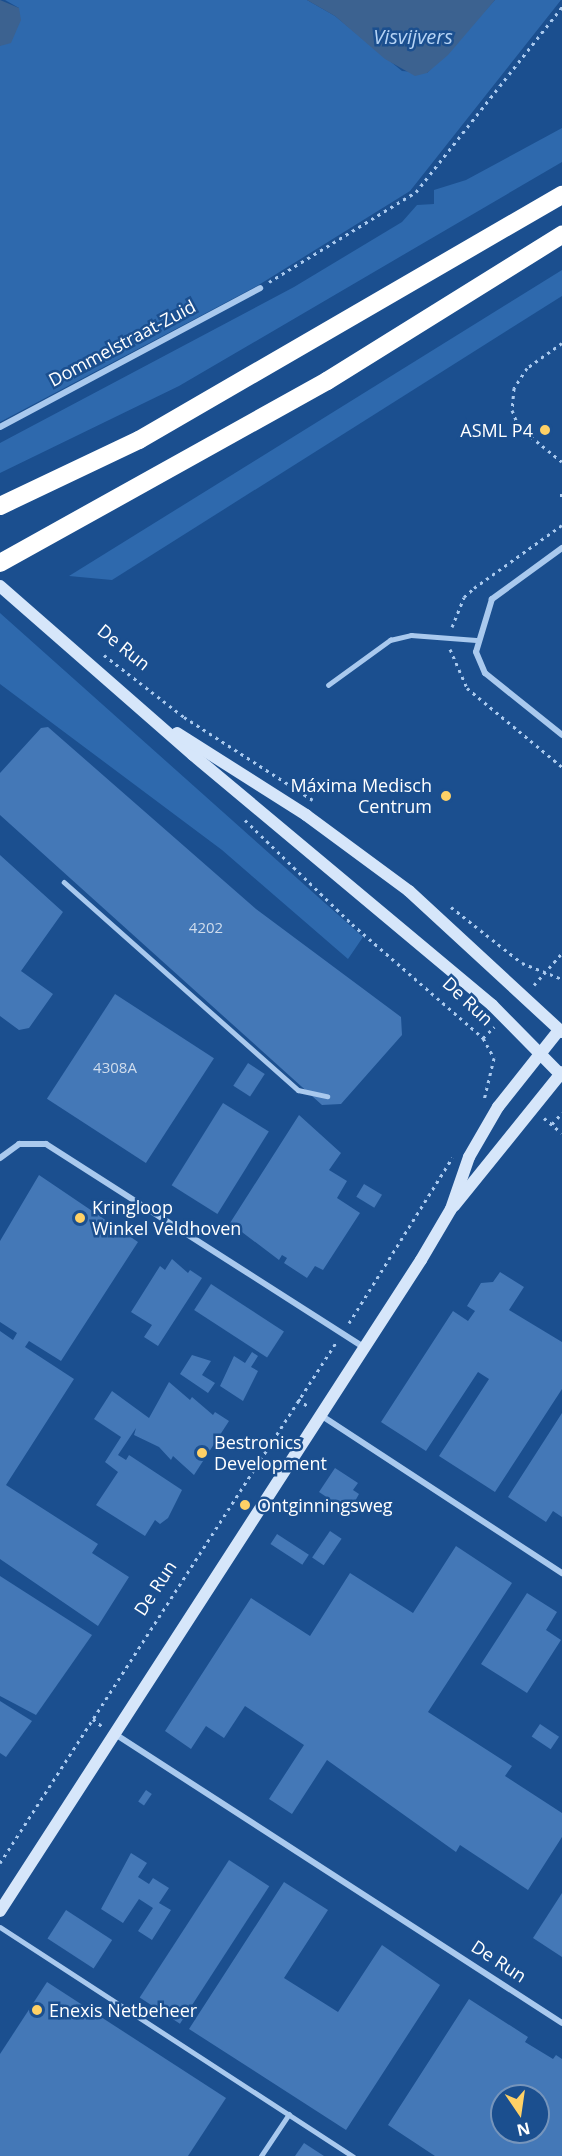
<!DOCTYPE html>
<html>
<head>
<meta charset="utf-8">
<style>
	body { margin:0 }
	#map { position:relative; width:562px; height:2156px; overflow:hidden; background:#1b4f8f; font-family:"Open Sans",sans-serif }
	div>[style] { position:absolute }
	.green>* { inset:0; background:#2e69ad }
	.water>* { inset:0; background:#3c6290 }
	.building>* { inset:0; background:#4478b7; transform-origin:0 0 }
	.path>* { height:3px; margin-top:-1.5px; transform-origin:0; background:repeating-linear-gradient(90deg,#a9c9ee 0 3px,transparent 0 7.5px) }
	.lane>* { height:4.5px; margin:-2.25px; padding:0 2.25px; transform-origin:2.25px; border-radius:2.25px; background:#a9c9ee }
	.street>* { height:6px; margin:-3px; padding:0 3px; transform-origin:3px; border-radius:3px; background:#a9c9ee }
	.secondary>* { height:12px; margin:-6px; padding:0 6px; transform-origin:6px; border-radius:6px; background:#d6e6fa }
	.highway>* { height:18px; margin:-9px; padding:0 9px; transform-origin:9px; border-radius:9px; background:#fff }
	.dots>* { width:16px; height:16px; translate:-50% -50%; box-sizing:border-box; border:3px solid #1b4f8f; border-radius:50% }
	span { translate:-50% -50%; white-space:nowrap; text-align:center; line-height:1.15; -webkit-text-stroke:5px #1b4f8f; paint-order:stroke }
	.number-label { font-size:15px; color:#d0dded }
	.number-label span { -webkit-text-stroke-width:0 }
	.street-label { font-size:18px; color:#fff }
	.poi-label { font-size:18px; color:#fff }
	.right { translate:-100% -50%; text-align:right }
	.left { translate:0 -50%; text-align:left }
	.water-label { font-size:20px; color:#b5d3f5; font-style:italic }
	.north { position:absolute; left:490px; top:2084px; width:60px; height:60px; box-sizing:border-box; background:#1b4f8f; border:2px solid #7695bc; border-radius:50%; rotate:167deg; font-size:16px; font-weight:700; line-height:24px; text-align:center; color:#fff }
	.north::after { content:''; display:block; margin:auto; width:21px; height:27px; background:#ffd166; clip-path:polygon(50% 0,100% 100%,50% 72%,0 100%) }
</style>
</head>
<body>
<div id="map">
	<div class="green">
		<i style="clip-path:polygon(5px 0,307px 0,335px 16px,402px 71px,427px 73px,495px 0,561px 0,410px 191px,257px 286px,0 422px,0 46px,19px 8px)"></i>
		<i style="clip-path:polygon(562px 128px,562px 162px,179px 386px,0 473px,0 443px,294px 287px,402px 222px,417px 205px,434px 204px,434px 190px,466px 180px)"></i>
		<i style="clip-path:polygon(562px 270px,562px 296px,112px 580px,69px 576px)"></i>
		<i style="clip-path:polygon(0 613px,363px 937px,348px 959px,222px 850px,0 684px)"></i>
	</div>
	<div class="water">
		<i style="clip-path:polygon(0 0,19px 8px,21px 20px,11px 43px,0 46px)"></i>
		<i style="clip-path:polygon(307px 0,495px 0,448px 55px,427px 73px,415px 76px,385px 59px,335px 16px)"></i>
	</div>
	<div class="building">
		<i style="clip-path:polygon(48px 727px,256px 909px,401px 1017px,402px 1035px,341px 1104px,322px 1105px,0 815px,0 773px,41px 728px)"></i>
		<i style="clip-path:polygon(0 855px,63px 912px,21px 971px,53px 994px,29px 1028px,19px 1030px,0 1016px)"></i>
		<i style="left:115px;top:994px;width:118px;height:125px;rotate:33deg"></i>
		<i style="left:248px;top:1063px;width:20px;height:27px;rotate:33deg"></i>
		<i style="left:223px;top:1103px;width:54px;height:97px;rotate:32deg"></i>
		<i style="clip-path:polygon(299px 1115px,341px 1153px,329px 1170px,347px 1181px,337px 1198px,360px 1213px,323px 1270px,315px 1266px,307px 1278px,284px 1263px,287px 1258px,282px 1255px,279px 1260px,230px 1223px)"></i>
		<i style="clip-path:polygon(39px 1175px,138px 1242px,61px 1361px,29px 1341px,25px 1347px,74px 1379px,6px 1485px,98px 1544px,92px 1553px,129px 1577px,98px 1626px,0 1559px,0 1331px,13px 1340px,17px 1333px,0 1322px,0 1241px)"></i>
		<i style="left:364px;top:1184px;width:21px;height:15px;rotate:31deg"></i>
		<i style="clip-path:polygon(172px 1259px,188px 1273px,190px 1270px,202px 1278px,158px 1346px,144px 1337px,152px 1325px,131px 1312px,160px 1266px,165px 1270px)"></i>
		<i style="clip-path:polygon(500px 1272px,524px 1287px,509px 1310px,562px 1342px,562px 1389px,495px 1492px,439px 1456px,489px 1379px,478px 1372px,426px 1451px,381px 1422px,453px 1311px,468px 1321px,475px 1311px,467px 1306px,481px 1283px,493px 1282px)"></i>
		<i style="left:211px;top:1284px;width:87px;height:31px;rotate:33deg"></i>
		<i style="clip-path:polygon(252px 1352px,258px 1356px,251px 1367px,258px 1371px,243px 1401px,220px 1386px,234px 1356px,245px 1363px)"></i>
		<i style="clip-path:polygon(192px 1355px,211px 1361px,202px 1375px,215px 1383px,208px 1393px,180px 1374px)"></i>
		<i style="clip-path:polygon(169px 1382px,190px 1400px,192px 1397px,213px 1415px,215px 1412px,229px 1421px,194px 1475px,173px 1456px,171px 1460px,159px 1447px,134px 1435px,136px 1428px,118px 1455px,126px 1460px,129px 1455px,182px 1490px,168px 1518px,160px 1524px,155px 1520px,145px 1536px,96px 1505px,118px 1472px,105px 1462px,121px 1437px,94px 1419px,112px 1391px,149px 1418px)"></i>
		<i style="clip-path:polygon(562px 1413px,562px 1517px,553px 1511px,546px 1522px,508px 1497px)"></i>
		<i style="clip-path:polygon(335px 1468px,358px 1483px,353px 1490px,359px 1494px,349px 1512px,319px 1492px)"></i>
		<i style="left:330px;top:1531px;width:14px;height:32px;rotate:34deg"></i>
		<i style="left:277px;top:1534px;width:38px;height:12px;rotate:33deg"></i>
		<i style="clip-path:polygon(456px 1546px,512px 1583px,428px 1712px,512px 1766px,505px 1776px,562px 1813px,562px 1837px,528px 1890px,460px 1845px,456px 1852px,327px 1760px,292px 1814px,269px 1799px,304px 1745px,245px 1706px,224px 1738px,206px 1726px,191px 1749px,165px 1731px,251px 1598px,310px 1636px,350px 1573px,413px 1613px)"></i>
		<i style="clip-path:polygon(0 1576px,92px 1635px,36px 1715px,0 1696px)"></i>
		<i style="clip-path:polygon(527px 1593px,557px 1612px,546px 1630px,561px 1640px,527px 1693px,481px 1664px)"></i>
		<i style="clip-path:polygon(0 1701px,32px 1721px,6px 1757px,0 1753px)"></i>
		<i style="left:540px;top:1724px;width:23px;height:15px;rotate:34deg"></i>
		<i style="left:146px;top:1790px;width:7px;height:14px;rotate:34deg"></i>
		<i style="clip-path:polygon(131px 1853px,147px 1863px,138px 1877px,149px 1884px,153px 1878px,169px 1888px,159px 1903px,171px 1910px,152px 1940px,138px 1931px,153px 1908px,139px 1899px,123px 1923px,101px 1909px)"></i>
		<i style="left:229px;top:1860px;width:48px;height:164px;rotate:33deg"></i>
		<i style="clip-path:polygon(284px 1882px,328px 1910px,284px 1978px,338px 2012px,382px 1945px,440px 1985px,346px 2130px,189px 2029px)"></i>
		<i style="clip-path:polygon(562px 1893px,562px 1957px,533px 1938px)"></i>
		<i style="left:66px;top:1910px;width:55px;height:34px;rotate:33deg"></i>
		<i style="clip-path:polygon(47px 1982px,226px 2098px,188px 2156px,0 2156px,0 2054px)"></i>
		<i style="clip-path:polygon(evenodd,469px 1999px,528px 2037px,525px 2042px,553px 2059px,556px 2055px,562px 2059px,562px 2156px,435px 2156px,388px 2125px,469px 1999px,502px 2096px,538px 2096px,538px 2132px,502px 2132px,502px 2096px)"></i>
		<i style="clip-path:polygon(304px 2143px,324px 2156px,295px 2156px)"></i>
	</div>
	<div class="path">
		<i style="left:269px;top:282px;width:172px;rotate:-31.5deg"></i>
		<i style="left:416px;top:192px;width:236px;rotate:-51.7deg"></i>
		<i style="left:562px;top:343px;width:43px;rotate:144.5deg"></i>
		<i style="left:527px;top:368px;width:24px;rotate:123deg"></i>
		<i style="left:514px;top:388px;width:22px;rotate:95deg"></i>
		<i style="left:512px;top:410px;width:18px;rotate:68deg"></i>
		<i style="left:519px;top:427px;width:55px;rotate:39.1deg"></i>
		<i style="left:560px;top:495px;width:2px"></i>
		<i style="left:452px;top:627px;width:32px;rotate:-68deg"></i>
		<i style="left:464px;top:597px;width:13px;rotate:-42deg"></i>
		<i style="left:474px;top:588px;width:108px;rotate:-35.6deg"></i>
		<i style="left:450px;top:649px;width:43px;rotate:66.4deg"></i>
		<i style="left:467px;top:688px;width:124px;rotate:39.7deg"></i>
		<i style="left:104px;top:655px;width:101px;rotate:37.8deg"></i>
		<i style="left:184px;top:717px;width:153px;rotate:32.8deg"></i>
		<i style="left:245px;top:820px;width:149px;rotate:44.2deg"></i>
		<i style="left:352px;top:924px;width:174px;rotate:41deg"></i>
		<i style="left:483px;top:1038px;width:23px;rotate:61deg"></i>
		<i style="left:494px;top:1058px;width:43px;rotate:103.4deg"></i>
		<i style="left:451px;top:907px;width:90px;rotate:38.3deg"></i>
		<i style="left:522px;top:963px;width:43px;rotate:21.8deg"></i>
		<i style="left:534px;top:985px;width:43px;rotate:-48.8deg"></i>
		<i style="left:483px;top:1038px;width:16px;rotate:-45deg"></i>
		<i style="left:544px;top:1118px;width:23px;rotate:40deg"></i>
		<i style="left:552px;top:1124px;width:15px;rotate:-48deg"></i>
		<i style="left:349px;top:1323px;width:195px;rotate:-58deg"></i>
		<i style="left:298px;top:1399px;width:14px;rotate:36deg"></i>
		<i style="left:93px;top:1719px;width:13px;rotate:39deg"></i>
		<i style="left:0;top:1863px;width:621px;rotate:-57.15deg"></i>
	</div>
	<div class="lane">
		<i style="left:328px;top:685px;width:77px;rotate:-36deg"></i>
		<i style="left:390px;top:640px;width:22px;rotate:-13deg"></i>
		<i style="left:411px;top:635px;width:65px;rotate:4.4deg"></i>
		<i style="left:64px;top:882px;width:313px;rotate:41.6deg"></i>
		<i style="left:298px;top:1090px;width:30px;rotate:12deg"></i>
		<i style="left:0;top:1927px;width:421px;rotate:33deg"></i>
		<i style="left:261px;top:2156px;width:50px;rotate:-56.3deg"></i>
	</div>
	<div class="street">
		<i style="left:0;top:427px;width:295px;rotate:-28.1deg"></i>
		<i style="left:562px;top:548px;width:87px;rotate:143.9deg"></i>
		<i style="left:492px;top:599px;width:55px;rotate:106.8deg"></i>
		<i style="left:476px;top:652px;width:23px;rotate:67deg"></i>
		<i style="left:485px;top:673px;width:99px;rotate:38.8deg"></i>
		<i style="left:0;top:1158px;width:24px;rotate:-36deg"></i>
		<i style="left:19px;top:1144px;width:27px"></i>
		<i style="left:46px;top:1144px;width:377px;rotate:32.6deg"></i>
		<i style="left:322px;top:1416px;width:287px;rotate:33.2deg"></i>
		<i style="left:115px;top:1734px;width:532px;rotate:32.88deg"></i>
	</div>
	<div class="secondary">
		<i style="left:0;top:586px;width:257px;rotate:41.2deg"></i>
		<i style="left:193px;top:755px;width:390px;rotate:39.9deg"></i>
		<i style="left:492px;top:1005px;width:100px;rotate:45.4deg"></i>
		<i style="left:177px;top:733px;width:153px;rotate:32.4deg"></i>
		<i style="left:306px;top:815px;width:128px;rotate:36.4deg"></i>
		<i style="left:409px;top:891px;width:208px;rotate:42.7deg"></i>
		<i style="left:454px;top:1206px;width:172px;rotate:-51.1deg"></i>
		<i style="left:0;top:1911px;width:775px;rotate:-57.11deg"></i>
		<i style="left:421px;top:1260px;width:59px;rotate:-59.5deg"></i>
		<i style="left:451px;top:1209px;width:55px;rotate:-70.9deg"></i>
		<i style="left:469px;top:1157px;width:58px;rotate:-59.9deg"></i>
		<i style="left:498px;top:1107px;width:98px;rotate:-51.6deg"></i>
	</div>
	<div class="highway">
		<i style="left:0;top:506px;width:154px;rotate:-25.4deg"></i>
		<i style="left:139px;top:440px;width:489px;rotate:-30.1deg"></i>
		<i style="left:0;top:563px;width:374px;rotate:-29.1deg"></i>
		<i style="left:327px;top:381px;width:277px;rotate:-31.9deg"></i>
	</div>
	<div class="dots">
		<i style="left:545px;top:430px;background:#ffd166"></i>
		<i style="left:446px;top:796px;background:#ffd166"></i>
		<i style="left:80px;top:1218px;background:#ffd166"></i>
		<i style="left:202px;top:1453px;background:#ffd166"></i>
		<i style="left:245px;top:1505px;background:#ffd166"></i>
		<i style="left:37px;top:2010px;background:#ffd166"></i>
	</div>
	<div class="number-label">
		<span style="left:206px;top:928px">4202</span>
		<span style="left:115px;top:1068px">4308A</span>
	</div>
	<div class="street-label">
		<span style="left:122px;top:343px;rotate:-28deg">Dommelstraat-Zuid</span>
		<span style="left:124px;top:647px;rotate:39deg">De Run</span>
		<span style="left:468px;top:1001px;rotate:43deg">De Run</span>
		<span style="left:155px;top:1588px;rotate:-57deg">De Run</span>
		<span style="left:499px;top:1961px;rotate:33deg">De Run</span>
	</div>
	<div class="poi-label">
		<span class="right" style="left:533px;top:430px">ASML P4</span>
		<span class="right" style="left:432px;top:796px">Máxima Medisch<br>Centrum</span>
		<span class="left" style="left:92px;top:1218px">Kringloop<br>Winkel Veldhoven</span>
		<span class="left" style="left:214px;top:1453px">Bestronics<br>Development</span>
		<span class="left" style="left:257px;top:1505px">Ontginningsweg</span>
		<span class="left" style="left:49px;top:2010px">Enexis Netbeheer</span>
	</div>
	<div class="water-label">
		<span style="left:413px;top:36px">Visvijvers</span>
	</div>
	<div class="north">N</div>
</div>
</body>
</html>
